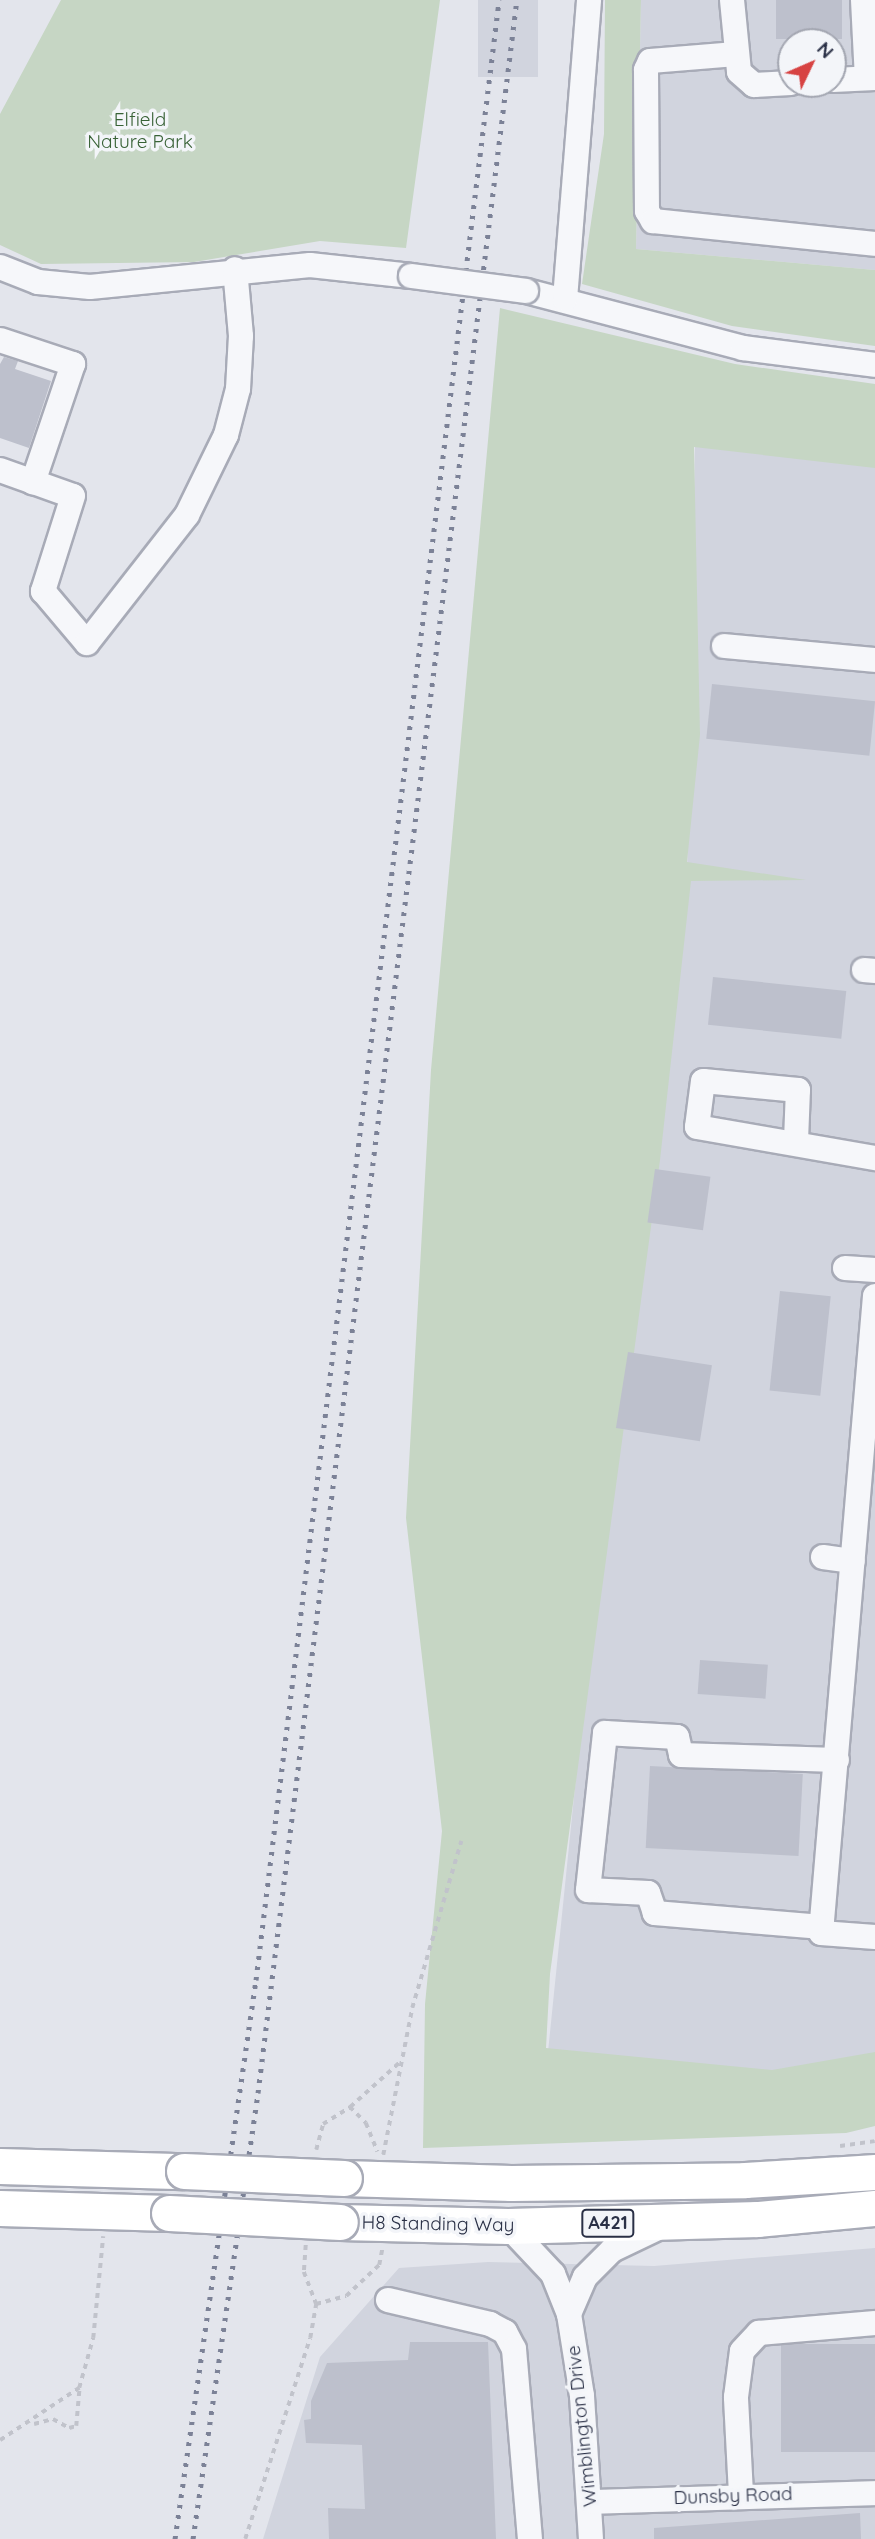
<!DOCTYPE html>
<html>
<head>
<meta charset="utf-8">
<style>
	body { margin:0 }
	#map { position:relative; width:875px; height:2539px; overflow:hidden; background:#e3e5ec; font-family:Quicksand,sans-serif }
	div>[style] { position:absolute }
	.built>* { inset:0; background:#d1d4de; transform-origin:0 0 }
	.green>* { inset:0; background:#c6d6c4 }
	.building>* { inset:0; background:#bdc0cc; transform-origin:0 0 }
	.path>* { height:3.5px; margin-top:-1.75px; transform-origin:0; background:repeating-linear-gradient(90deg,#c1c3cb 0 5px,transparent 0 10px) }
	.roads { filter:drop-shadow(2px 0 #a8abb7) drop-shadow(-2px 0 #a8abb7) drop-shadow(0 2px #a8abb7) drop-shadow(0 -2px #a8abb7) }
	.minor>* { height:24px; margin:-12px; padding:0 12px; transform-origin:12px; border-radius:12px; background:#f6f7fa }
	.highway>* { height:35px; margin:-17.5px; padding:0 17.5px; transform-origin:17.5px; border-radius:17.5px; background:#fff }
	.rail>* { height:5px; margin-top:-2.5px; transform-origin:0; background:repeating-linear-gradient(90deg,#7c8297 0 3.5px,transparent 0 10.5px) }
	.bridges { filter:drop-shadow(2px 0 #a8abb7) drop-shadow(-2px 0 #a8abb7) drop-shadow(0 2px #a8abb7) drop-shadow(0 -2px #a8abb7) }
	.minor-bridge>* { height:24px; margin:-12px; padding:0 12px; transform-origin:12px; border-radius:12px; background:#f6f7fa }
	.highway-bridge>* { height:35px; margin:-17.5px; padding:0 17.5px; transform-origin:17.5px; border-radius:17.5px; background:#fff }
	span { translate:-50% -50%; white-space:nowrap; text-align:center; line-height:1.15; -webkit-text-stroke:7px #f3f5f9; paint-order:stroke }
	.shield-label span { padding:2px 5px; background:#f3f5f9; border:2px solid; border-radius:5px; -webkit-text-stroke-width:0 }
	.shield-label { font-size:18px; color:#2a3046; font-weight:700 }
	.park-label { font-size:19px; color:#386236 }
	.street-label { font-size:19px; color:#2a3046 }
	.north { position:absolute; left:777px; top:28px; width:70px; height:70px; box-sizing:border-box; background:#f3f5f9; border:2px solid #a3a6b1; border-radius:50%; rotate:46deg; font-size:19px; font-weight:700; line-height:28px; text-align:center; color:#2a3046 }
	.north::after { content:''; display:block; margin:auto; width:24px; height:32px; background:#d74343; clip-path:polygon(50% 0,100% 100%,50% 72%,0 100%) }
</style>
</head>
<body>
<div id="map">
	<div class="built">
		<i style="left:478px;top:0;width:60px;height:77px"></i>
		<i style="clip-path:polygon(evenodd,641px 0,875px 0,875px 270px,636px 249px,641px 0,791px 42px,833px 42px,833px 84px,791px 84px,791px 42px)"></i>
		<i style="clip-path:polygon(875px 409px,875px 2055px,771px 2072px,548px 2052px,611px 1434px,687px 879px,695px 447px)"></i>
		<i style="clip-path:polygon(875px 2248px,875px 2539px,263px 2539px,320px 2357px,399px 2268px,488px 2262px,654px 2266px)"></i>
	</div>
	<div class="green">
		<i style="clip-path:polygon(61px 0,440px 0,406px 248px,320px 241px,194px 262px,41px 264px,0 245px,0 114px)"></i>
		<i style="clip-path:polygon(605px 0,641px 0,636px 249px,875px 270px,875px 346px,732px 326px,582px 284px,604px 134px)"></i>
		<i style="clip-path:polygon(500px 308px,735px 364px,875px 384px,875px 468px,694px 447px,700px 735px,687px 862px,806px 880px,691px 881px,660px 1160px,550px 1974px,546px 2048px,772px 2070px,875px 2052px,875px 2126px,846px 2133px,423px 2148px,425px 2004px,442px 1831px,406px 1518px,431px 1070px)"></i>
	</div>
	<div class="building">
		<i style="left:776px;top:0;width:66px;height:39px"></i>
		<i style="clip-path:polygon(4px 357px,18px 361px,15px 369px,51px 381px,29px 448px,0 438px,0 364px)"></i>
		<i style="left:712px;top:684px;width:164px;height:55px;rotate:6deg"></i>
		<i style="left:713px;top:977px;width:134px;height:48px;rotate:6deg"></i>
		<i style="left:655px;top:1169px;width:56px;height:54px;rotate:8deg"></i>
		<i style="left:780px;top:1291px;width:51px;height:100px;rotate:6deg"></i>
		<i style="left:628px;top:1352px;width:85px;height:77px;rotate:9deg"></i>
		<i style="left:700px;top:1660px;width:68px;height:34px;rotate:4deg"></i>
		<i style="left:650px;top:1766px;width:153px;height:82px;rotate:3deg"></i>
		<i style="clip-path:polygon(410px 2342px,488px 2342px,496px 2539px,329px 2539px,328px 2508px,365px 2509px,362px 2445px,306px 2443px,304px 2420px,311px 2419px,311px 2401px,327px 2363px,408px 2360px)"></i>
		<i style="left:875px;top:2344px;width:108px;height:94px;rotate:90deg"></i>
		<i style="clip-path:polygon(860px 2513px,861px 2539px,654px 2539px,654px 2528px)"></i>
	</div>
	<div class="path">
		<i style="left:350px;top:2107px;width:69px;rotate:-42deg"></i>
		<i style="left:840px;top:2146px;width:35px;rotate:-8deg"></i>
		<i style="left:316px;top:2150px;width:27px;rotate:-75deg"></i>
		<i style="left:323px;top:2124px;width:32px;rotate:-32deg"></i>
		<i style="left:350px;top:2107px;width:23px;rotate:45deg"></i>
		<i style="left:366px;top:2123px;width:31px;rotate:68deg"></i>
		<i style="left:383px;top:2155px;width:150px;rotate:-78.8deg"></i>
		<i style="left:412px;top:2008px;width:174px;rotate:-73.6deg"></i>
		<i style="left:306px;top:2245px;width:27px;rotate:94deg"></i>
		<i style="left:304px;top:2272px;width:34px;rotate:69deg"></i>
		<i style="left:316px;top:2304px;width:31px;rotate:-15deg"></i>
		<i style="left:346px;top:2296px;width:45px;rotate:-43.2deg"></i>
		<i style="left:379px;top:2265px;width:16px;rotate:-79deg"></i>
		<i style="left:34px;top:2424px;width:20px;rotate:-15deg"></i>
		<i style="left:53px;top:2419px;width:18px;rotate:29deg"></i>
		<i style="left:69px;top:2428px;width:7px;rotate:-16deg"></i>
		<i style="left:76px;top:2426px;width:38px;rotate:-85deg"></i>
		<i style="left:0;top:2440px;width:95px;rotate:-33.4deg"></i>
		<i style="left:79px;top:2388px;width:52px;rotate:-74.4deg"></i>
		<i style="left:93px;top:2338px;width:102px;rotate:-84.4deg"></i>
		<i style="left:245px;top:2539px;width:211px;rotate:-72.1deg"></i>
		<i style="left:310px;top:2338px;width:35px;rotate:-80deg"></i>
	</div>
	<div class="roads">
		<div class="minor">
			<i style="left:732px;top:0;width:72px;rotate:84.4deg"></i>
			<i style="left:739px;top:72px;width:20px;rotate:41deg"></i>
			<i style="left:754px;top:85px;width:37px;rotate:-3deg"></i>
			<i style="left:863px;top:0;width:78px;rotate:87.1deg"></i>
			<i style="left:736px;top:54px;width:86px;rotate:175.3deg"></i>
			<i style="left:650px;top:61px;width:10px;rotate:114deg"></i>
			<i style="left:646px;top:70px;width:141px;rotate:89.6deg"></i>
			<i style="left:647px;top:211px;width:12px;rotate:59deg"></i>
			<i style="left:653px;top:221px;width:223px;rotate:5.9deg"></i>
			<i style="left:833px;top:80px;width:42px;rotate:-2.7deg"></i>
			<i style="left:0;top:267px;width:41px;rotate:21.5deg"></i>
			<i style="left:38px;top:282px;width:52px;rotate:5.5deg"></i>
			<i style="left:90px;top:287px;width:221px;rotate:-5.7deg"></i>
			<i style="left:310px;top:265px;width:102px;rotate:6.2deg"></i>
			<i style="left:526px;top:291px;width:224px;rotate:14.7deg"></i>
			<i style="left:743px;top:348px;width:133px;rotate:7.3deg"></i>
			<i style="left:565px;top:299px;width:300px;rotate:-85.4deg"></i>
			<i style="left:0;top:340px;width:77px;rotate:18.2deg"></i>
			<i style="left:73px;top:364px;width:125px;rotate:108.7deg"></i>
			<i style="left:0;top:470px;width:77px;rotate:19.6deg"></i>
			<i style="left:73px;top:496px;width:100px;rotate:107.5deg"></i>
			<i style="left:43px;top:591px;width:68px;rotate:49.8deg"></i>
			<i style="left:87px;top:643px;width:162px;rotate:-52deg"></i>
			<i style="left:187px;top:515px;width:89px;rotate:-64deg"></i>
			<i style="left:226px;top:435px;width:48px;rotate:-75.4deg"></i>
			<i style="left:238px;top:389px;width:53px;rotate:-86.8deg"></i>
			<i style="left:241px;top:336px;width:67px;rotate:-95.1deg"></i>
			<i style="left:724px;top:646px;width:152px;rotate:5.3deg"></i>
			<i style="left:864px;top:970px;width:11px;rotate:5deg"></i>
			<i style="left:796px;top:1141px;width:51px;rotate:-87.8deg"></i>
			<i style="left:798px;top:1090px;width:95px;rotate:-174.6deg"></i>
			<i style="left:703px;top:1081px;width:46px;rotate:97.4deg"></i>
			<i style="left:697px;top:1127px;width:181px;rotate:9.9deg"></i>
			<i style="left:845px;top:1268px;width:30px;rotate:4deg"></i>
			<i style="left:875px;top:1296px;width:639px;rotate:94.85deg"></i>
			<i style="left:821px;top:1933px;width:54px;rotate:4.2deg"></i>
			<i style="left:823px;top:1557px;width:30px;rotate:8deg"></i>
			<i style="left:822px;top:1927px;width:168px;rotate:-175.2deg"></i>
			<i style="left:655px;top:1913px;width:21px;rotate:-109deg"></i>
			<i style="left:648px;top:1893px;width:60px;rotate:-177.1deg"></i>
			<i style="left:588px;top:1890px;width:158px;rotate:-83.8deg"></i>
			<i style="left:605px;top:1733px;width:72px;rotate:3.2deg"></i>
			<i style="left:677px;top:1737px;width:18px;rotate:77deg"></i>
			<i style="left:681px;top:1755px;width:156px;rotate:1.8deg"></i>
			<i style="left:508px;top:2226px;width:66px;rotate:46.8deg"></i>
			<i style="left:553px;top:2274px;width:43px;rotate:68.2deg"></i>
			<i style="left:569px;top:2314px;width:83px;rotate:81deg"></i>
			<i style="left:582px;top:2396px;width:143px;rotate:86.4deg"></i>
			<i style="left:388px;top:2300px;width:105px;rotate:13.2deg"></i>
			<i style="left:490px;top:2324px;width:17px;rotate:28deg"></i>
			<i style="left:505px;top:2332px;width:19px;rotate:62deg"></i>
			<i style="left:514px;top:2349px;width:191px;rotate:85.2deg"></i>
			<i style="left:569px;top:2314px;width:40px;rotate:-66.6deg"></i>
			<i style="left:585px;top:2277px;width:38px;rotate:-45deg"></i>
			<i style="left:612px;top:2250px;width:58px;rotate:-25.7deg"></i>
			<i style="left:741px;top:2494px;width:97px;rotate:-93deg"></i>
			<i style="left:736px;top:2397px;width:46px;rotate:-82.6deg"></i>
			<i style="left:742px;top:2351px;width:25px;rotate:-47deg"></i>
			<i style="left:759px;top:2333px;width:116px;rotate:-4.9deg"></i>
			<i style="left:591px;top:2502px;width:284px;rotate:-1.8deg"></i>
		</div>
		<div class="highway">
			<i style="left:0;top:2166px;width:184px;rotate:1.6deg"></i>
			<i style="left:344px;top:2178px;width:167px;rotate:1.7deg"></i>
			<i style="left:511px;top:2183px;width:234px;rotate:-0.7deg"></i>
			<i style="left:745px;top:2180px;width:130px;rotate:-3.5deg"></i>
			<i style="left:0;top:2208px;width:169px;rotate:1.7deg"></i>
			<i style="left:340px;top:2222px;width:168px;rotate:1.4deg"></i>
			<i style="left:508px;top:2226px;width:250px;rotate:-1.6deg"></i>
			<i style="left:758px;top:2219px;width:118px;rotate:-5.4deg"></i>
		</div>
	</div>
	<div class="rail">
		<i style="left:175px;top:2539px;width:565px;rotate:-81.76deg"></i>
		<i style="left:256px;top:1980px;width:1995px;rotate:-83deg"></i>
		<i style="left:193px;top:2539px;width:451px;rotate:-81.7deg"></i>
		<i style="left:258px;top:2093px;width:2109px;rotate:-82.95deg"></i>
	</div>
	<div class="bridges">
		<div class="minor-bridge">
			<i style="left:411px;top:276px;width:116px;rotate:7.4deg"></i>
		</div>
		<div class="highway-bridge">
			<i style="left:184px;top:2171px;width:160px;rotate:2.5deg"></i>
			<i style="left:169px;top:2213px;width:171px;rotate:3deg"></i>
		</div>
	</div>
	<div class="shield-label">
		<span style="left:608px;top:2223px">A421</span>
	</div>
	<div class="park-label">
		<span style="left:140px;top:131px">Elfield<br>Nature Park</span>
	</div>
	<div class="street-label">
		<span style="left:438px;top:2224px;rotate:1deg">H8 Standing Way</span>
		<span style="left:582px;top:2426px;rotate:-96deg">Wimblington Drive</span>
		<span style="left:733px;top:2496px;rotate:-2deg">Dunsby Road</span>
	</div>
	<div class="north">N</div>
</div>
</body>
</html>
